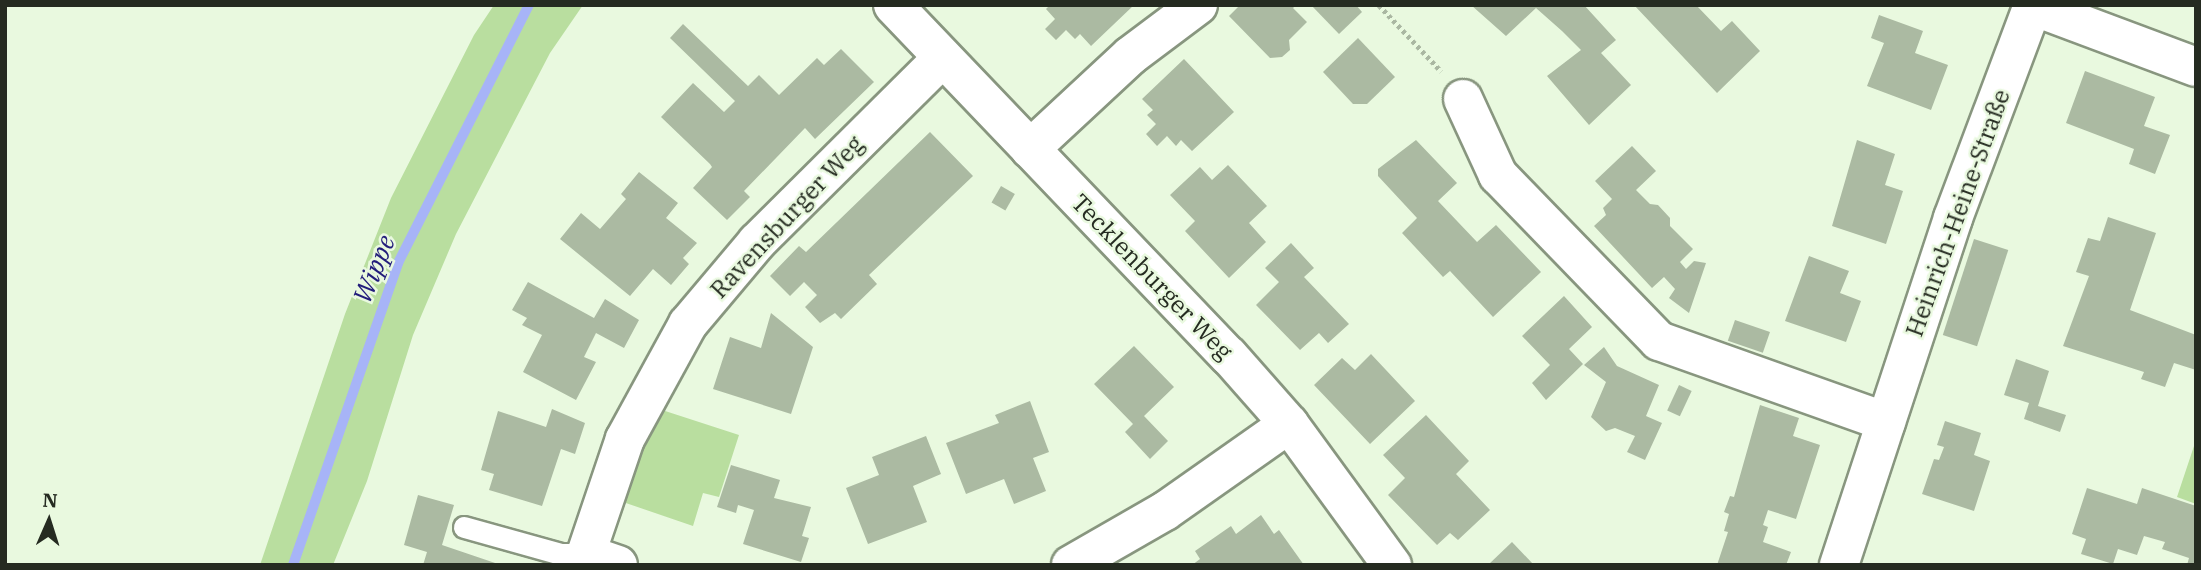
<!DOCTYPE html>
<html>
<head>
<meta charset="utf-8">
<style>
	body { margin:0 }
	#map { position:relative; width:2201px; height:570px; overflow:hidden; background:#e9f9df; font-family:"IBM Plex Serif",serif }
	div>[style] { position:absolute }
	.green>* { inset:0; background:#b9de9f }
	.stream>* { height:10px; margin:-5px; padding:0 5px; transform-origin:5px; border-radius:5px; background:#a7b4f7 }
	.building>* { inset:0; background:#abbaa2; transform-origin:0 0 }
	.path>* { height:4.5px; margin-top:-2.25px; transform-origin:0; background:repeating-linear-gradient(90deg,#aab7a2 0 3.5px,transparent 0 7px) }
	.roads { filter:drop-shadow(2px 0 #88967f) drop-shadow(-2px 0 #88967f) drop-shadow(0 2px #88967f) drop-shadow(0 -2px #88967f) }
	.service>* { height:21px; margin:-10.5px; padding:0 10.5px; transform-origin:10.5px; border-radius:10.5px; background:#fff }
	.minor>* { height:38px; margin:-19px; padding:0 19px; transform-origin:19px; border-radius:19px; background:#fff }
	span { translate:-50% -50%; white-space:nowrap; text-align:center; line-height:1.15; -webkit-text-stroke:5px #e9f9df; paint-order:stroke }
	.street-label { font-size:24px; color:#252b21 }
	.water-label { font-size:26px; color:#221d7b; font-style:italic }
	.frame { position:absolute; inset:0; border:7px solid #252b21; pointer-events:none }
	.north { position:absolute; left:14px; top:486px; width:70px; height:70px; -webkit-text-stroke:5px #e9f9df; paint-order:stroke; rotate:3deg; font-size:19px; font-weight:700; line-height:28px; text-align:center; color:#252b21 }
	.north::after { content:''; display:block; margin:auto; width:24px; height:32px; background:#252b21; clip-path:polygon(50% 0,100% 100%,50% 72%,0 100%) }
</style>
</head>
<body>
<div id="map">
	<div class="green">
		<i style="clip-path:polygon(494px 5px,583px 5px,550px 53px,456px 234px,413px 335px,367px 481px,333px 565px,260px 565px,345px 314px,391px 198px,474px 35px)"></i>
		<i style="clip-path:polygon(659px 409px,739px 435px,719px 497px,703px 493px,693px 526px,620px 501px)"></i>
		<i style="clip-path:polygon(2196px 440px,2196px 504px,2177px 497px)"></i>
	</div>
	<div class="stream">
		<i style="left:293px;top:565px;width:320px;rotate:-70.8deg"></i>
		<i style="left:398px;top:263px;width:289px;rotate:-63.1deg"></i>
	</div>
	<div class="building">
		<i style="clip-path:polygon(1050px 5px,1134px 5px,1091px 46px,1080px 34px,1075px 39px,1066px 30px,1056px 40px,1045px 29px,1055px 19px,1046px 9px)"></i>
		<i style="clip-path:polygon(1240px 5px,1296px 5px,1293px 8px,1307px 22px,1289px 40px,1290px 50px,1282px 57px,1270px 58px,1229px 16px)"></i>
		<i style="clip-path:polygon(1311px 5px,1356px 5px,1362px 12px,1339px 34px)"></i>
		<i style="clip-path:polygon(1471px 5px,1584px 5px,1616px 40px,1601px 53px,1631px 85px,1589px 125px,1547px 76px,1581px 50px,1562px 31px,1536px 8px,1506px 36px)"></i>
		<i style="clip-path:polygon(1634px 5px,1696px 5px,1721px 31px,1732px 21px,1760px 51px,1717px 93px)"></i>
		<i style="clip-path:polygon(1879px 15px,1923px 31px,1915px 53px,1948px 65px,1931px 110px,1867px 86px,1884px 43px,1871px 38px)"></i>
		<i style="clip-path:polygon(683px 24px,748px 86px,759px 75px,779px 95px,817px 58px,824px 65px,841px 49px,874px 82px,815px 139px,805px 128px,744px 191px,750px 197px,727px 220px,693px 188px,712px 167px,710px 164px,661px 117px,693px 83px,724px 112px,735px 101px,670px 38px)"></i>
		<i style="clip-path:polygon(1358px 38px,1395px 77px,1367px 104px,1353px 104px,1323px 72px)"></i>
		<i style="clip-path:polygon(1184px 59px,1234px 112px,1192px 151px,1181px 140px,1176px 146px,1167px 136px,1157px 146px,1146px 134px,1156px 124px,1147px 115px,1153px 110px,1142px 99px)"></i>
		<i style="clip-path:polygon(2085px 71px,2155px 97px,2144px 126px,2170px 135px,2155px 174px,2129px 164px,2134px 149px,2066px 123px)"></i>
		<i style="clip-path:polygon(930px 132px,973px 176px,869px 275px,877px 284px,841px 319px,835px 313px,820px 323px,805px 307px,817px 295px,804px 282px,790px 296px,770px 276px,799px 246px,806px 252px)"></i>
		<i style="clip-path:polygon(1416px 140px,1457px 183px,1438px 201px,1477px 242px,1496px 225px,1541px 272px,1493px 317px,1450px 271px,1443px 277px,1402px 233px,1417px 218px,1378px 176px,1378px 169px)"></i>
		<i style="clip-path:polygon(1857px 140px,1895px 154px,1885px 185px,1903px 191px,1886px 244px,1832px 226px)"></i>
		<i style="clip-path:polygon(1632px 146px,1656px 171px,1636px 190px,1650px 204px,1658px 205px,1670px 218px,1670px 226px,1693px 249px,1680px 262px,1686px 269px,1694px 261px,1706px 263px,1689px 313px,1669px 298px,1675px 289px,1664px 277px,1652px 288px,1594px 226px,1606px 215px,1603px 208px,1612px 199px,1595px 181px)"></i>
		<i style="clip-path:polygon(1228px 165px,1267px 206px,1249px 223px,1266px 242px,1229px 278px,1185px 231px,1195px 221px,1170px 195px,1200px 167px,1212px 180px)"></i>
		<i style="clip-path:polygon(639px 172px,678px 203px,666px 218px,697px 243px,683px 258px,689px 264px,671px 285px,653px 269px,630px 296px,560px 239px,581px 213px,600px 229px,626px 199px,621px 194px)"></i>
		<i style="left:1001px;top:186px;width:16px;height:19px;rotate:30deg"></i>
		<i style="clip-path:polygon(2108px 217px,2156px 233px,2130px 310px,2196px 335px,2196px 370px,2174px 363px,2165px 387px,2141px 379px,2144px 372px,2063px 346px,2089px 276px,2076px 272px,2088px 238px,2100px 241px)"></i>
		<i style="left:1974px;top:239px;width:36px;height:101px;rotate:18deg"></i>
		<i style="clip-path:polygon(1291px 243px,1314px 268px,1304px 277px,1349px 324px,1328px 343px,1319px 333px,1300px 350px,1256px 305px,1279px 282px,1265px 268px)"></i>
		<i style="clip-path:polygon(1809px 256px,1849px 271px,1840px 293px,1861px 301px,1846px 342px,1785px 321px)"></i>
		<i style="clip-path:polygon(528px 282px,594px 318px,605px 299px,639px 320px,624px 348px,596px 333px,584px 357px,596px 362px,576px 400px,523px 372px,542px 335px,522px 325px,527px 318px,512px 310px)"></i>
		<i style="clip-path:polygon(1564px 296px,1592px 327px,1569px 349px,1583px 364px,1546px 400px,1532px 383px,1550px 365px,1522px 336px)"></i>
		<i style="clip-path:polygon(771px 313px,813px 347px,791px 414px,713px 389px,730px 337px,761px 348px)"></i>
		<i style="left:1735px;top:320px;width:37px;height:22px;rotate:19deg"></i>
		<i style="clip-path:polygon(1134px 346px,1174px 387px,1144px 416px,1168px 441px,1150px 459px,1125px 432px,1133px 424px,1094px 384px)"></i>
		<i style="clip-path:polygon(1604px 347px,1617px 366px,1659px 385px,1646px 416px,1662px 423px,1645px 460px,1627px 452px,1635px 436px,1615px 428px,1606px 431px,1591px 417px,1606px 382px,1584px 365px)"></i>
		<i style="clip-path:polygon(1371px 354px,1415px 401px,1370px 444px,1314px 385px,1342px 358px,1355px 370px)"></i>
		<i style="clip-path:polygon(2016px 359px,2049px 371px,2038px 406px,2066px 415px,2060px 432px,2024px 419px,2029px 403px,2004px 395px)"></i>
		<i style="left:1679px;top:385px;width:14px;height:28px;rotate:25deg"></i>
		<i style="clip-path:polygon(1030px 401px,1049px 452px,1033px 458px,1046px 491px,1014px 504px,1004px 479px,966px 494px,946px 443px,999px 423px,995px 415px)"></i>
		<i style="clip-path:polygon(1760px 405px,1799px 418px,1793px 436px,1820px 445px,1796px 519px,1768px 510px,1763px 525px,1768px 527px,1763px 542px,1791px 552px,1786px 565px,1717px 565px,1728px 532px,1724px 531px,1729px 514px,1724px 512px,1730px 496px,1734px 497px)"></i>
		<i style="clip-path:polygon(552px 409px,585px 423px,575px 454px,561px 449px,542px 506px,489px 490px,494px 474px,481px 470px,498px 411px,546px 427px)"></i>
		<i style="clip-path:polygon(1426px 415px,1469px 461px,1456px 474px,1490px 510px,1458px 540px,1450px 533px,1437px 545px,1388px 495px,1405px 478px,1383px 455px)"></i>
		<i style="clip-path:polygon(1945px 421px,1981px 433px,1974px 455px,1990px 461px,1974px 511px,1922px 494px,1934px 459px,1939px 460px,1944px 447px,1937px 445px)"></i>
		<i style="clip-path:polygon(926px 436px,941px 474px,913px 486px,927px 522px,868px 544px,846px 488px,879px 475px,872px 457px)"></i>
		<i style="clip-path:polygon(731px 465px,780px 480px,774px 498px,811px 507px,802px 536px,809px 538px,801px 562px,743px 544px,754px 510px,738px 505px,736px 513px,717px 507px)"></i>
		<i style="clip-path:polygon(2087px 488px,2137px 504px,2142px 488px,2196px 506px,2196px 565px,2187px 565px,2189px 558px,2162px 549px,2165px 542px,2144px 536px,2137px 555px,2118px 549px,2113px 564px,2081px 554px,2086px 539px,2072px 534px)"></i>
		<i style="clip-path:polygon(418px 495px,454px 505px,442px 545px,501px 565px,423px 565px,427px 552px,404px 545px)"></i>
		<i style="clip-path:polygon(1261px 515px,1274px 534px,1279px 530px,1304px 565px,1192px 565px,1200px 559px,1195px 551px,1231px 526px,1236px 534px)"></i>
		<i style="clip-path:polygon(1512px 542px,1534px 565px,1488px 565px)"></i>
	</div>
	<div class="path">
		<i style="left:1379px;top:5px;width:91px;rotate:46.8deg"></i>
	</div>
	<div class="roads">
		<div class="service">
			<i style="left:464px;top:527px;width:101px;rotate:15.6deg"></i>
			<i style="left:561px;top:554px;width:25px"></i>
		</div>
		<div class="minor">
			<i style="left:893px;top:5px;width:486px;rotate:46.3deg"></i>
			<i style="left:1229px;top:356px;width:91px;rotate:48.6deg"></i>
			<i style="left:1289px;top:424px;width:175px;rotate:53.9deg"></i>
			<i style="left:2033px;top:6px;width:174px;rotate:20.5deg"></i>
			<i style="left:1463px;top:99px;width:84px;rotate:65.3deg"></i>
			<i style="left:1498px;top:175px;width:231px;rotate:45.9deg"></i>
			<i style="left:1659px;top:341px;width:241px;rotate:19.6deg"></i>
			<i style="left:1030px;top:149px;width:137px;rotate:-42.9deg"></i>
			<i style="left:1130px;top:56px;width:85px;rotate:-36.9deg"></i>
			<i style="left:618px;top:565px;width:34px;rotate:-161deg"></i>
			<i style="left:586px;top:554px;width:121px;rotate:-71.3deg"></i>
			<i style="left:625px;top:439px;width:131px;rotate:-61.3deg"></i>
			<i style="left:688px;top:324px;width:107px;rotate:-49.9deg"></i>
			<i style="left:757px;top:242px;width:261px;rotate:-44.8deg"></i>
			<i style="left:1071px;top:565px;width:108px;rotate:-29.9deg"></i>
			<i style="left:1165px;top:511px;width:151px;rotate:-35.1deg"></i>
			<i style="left:1839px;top:565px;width:365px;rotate:-71.8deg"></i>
			<i style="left:1953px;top:218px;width:228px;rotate:-69.4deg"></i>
		</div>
	</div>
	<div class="street-label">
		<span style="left:1958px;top:213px;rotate:-70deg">Heinrich-Heine-Straße</span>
		<span style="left:787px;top:217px;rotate:-47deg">Ravensburger Weg</span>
		<span style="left:1152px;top:277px;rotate:46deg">Tecklenburger Weg</span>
	</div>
	<div class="water-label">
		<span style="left:374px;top:269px;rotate:-68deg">Wippe</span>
	</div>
	<div class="frame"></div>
	<div class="north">N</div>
</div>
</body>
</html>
